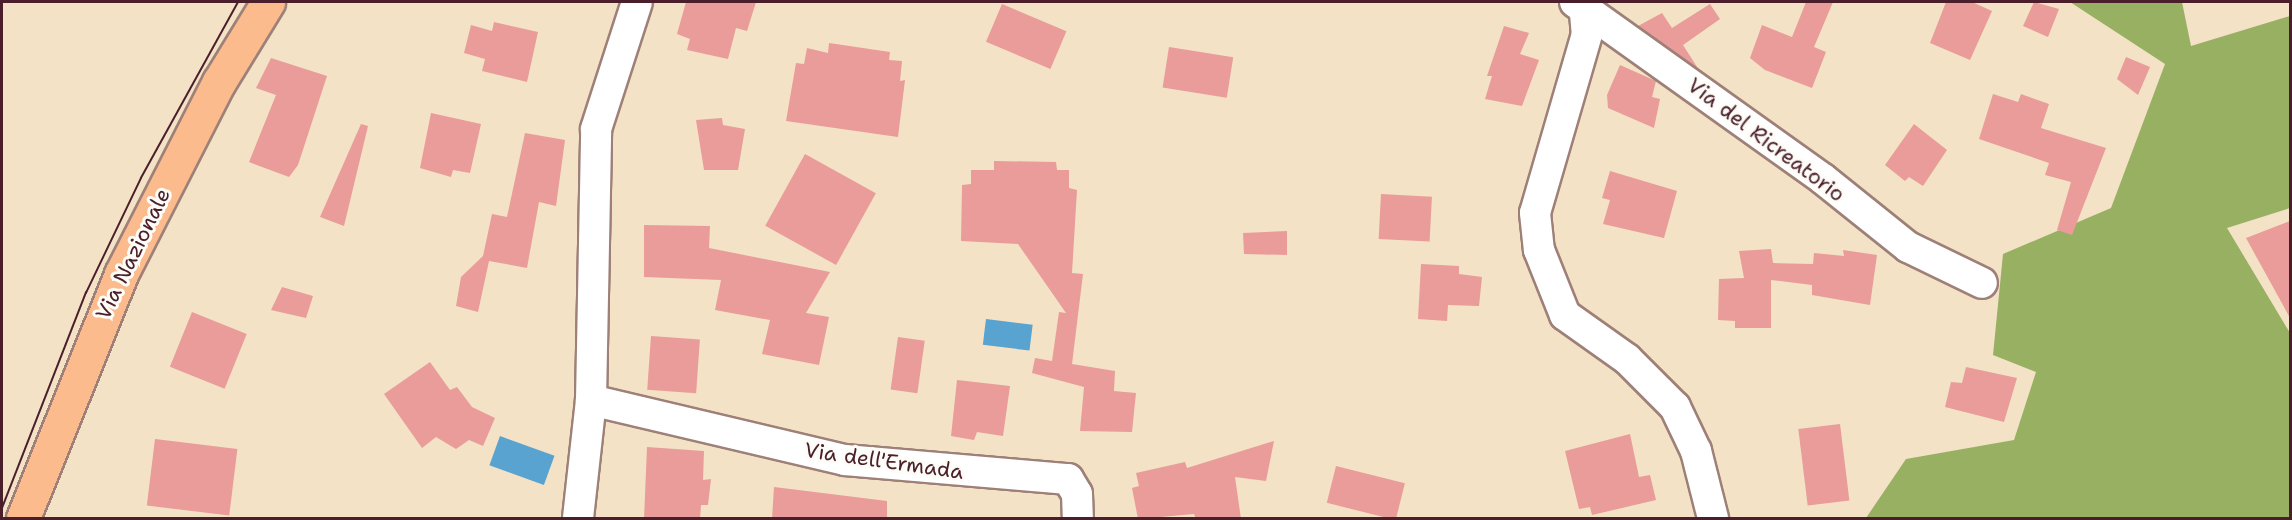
<!DOCTYPE html>
<html>
<head>
<meta charset="utf-8">
<style>
	body { margin:0 }
	#map { position:relative; width:2292px; height:520px; overflow:hidden; background:#f3e2c6; font-family:"Shantell Sans",sans-serif }
	div>[style] { position:absolute }
	.forest>* { inset:0; background:#97b062 }
	.water>* { inset:0; background:#58a3d0; transform-origin:0 0 }
	.building>* { inset:0; background:#e99c99; transform-origin:0 0 }
	.roads { filter:drop-shadow(2px 0 #9e8078) drop-shadow(-2px 0 #9e8078) drop-shadow(0 2px #9e8078) drop-shadow(0 -2px #9e8078) }
	.minor>* { height:30px; margin:-15px; padding:0 15px; transform-origin:15px; border-radius:15px; background:#fff }
	.primary>* { height:33px; margin:-16.5px; padding:0 16.5px; transform-origin:16.5px; border-radius:16.5px; background:#fbbb8d }
	.tram>* { height:1.5px; margin:-0.75px; padding:0 0.75px; transform-origin:0.75px; border-radius:0.75px; background:#4a1f2b }
	span { translate:-50% -50%; white-space:nowrap; text-align:center; line-height:1.15; -webkit-text-stroke:6px #fdfcf7; paint-order:stroke }
	.street-label { font-size:21px; color:#4a1f2b }
	.frame { position:absolute; inset:0; border:3px solid #4a1f2b; pointer-events:none }
</style>
</head>
<body>
<div id="map">
	<div class="forest">
		<i style="clip-path:polygon(2070px 2px,2182px 2px,2191px 46px,2290px 16px,2290px 208px,2227px 228px,2290px 333px,2290px 518px,1866px 518px,1906px 459px,2014px 440px,2036px 372px,1993px 355px,2003px 254px,2111px 208px,2165px 64px)"></i>
	</div>
	<div class="water">
		<i style="left:986px;top:319px;width:47px;height:26px;rotate:7deg"></i>
		<i style="left:500px;top:436px;width:58px;height:31px;rotate:20deg"></i>
	</div>
	<div class="building">
		<i style="clip-path:polygon(686px 2px,756px 2px,747px 31px,736px 28px,728px 59px,687px 50px,690px 39px,677px 34px)"></i>
		<i style="clip-path:polygon(1806px 2px,1833px 2px,1814px 47px,1826px 52px,1812px 88px,1765px 70px,1750px 58px,1762px 25px,1792px 37px)"></i>
		<i style="clip-path:polygon(1946px 2px,1972px 2px,1992px 11px,1970px 60px,1930px 43px)"></i>
		<i style="clip-path:polygon(2034px 2px,2059px 9px,2048px 37px,2023px 26px)"></i>
		<i style="left:1002px;top:4px;width:70px;height:41px;rotate:23deg"></i>
		<i style="clip-path:polygon(1710px 4px,1720px 19px,1683px 45px,1699px 70px,1638px 26px,1662px 13px,1672px 28px)"></i>
		<i style="clip-path:polygon(494px 22px,538px 32px,527px 82px,482px 71px,485px 59px,464px 53px,471px 25px,492px 31px)"></i>
		<i style="clip-path:polygon(1504px 26px,1529px 33px,1520px 54px,1539px 60px,1522px 106px,1485px 99px,1492px 76px,1487px 76px)"></i>
		<i style="clip-path:polygon(829px 43px,890px 52px,889px 60px,902px 61px,900px 81px,905px 80px,898px 137px,786px 121px,796px 63px,804px 64px,807px 48px,828px 53px)"></i>
		<i style="left:1169px;top:47px;width:65px;height:41px;rotate:9deg"></i>
		<i style="clip-path:polygon(2126px 57px,2150px 67px,2138px 95px,2117px 79px)"></i>
		<i style="clip-path:polygon(271px 58px,327px 76px,298px 165px,289px 177px,249px 162px,276px 95px,256px 88px)"></i>
		<i style="clip-path:polygon(1620px 65px,1656px 81px,1652px 97px,1660px 99px,1654px 128px,1608px 108px,1607px 95px)"></i>
		<i style="clip-path:polygon(1993px 94px,2018px 102px,2021px 94px,2049px 104px,2041px 128px,2106px 148px,2072px 235px,2057px 230px,2071px 182px,2045px 175px,2049px 163px,1979px 139px)"></i>
		<i style="clip-path:polygon(431px 113px,481px 124px,470px 173px,453px 170px,451px 177px,420px 168px)"></i>
		<i style="clip-path:polygon(722px 118px,723px 125px,745px 129px,738px 170px,704px 170px,696px 120px)"></i>
		<i style="clip-path:polygon(361px 124px,368px 126px,344px 226px,320px 217px)"></i>
		<i style="clip-path:polygon(1914px 124px,1947px 150px,1923px 186px,1909px 177px,1905px 181px,1885px 165px)"></i>
		<i style="clip-path:polygon(525px 133px,565px 140px,556px 206px,539px 202px,527px 268px,489px 261px,478px 312px,456px 306px,461px 277px,483px 256px,492px 214px,507px 217px)"></i>
		<i style="left:805px;top:154px;width:81px;height:82px;rotate:29deg"></i>
		<i style="clip-path:polygon(994px 161px,1056px 162px,1057px 170px,1069px 170px,1069px 188px,1077px 190px,1072px 273px,1083px 274px,1072px 364px,1115px 371px,1114px 391px,1136px 393px,1132px 432px,1080px 431px,1084px 387px,1032px 373px,1035px 358px,1052px 361px,1059px 312px,1066px 313px,1018px 244px,961px 241px,962px 185px,971px 184px,971px 170px,994px 170px)"></i>
		<i style="clip-path:polygon(1610px 171px,1677px 191px,1664px 238px,1603px 224px,1610px 200px,1602px 198px)"></i>
		<i style="left:1381px;top:194px;width:51px;height:45px;rotate:3deg"></i>
		<i style="clip-path:polygon(2290px 221px,2290px 318px,2246px 238px)"></i>
		<i style="clip-path:polygon(644px 225px,710px 226px,709px 248px,830px 272px,806px 313px,829px 317px,819px 365px,762px 354px,770px 320px,715px 310px,721px 280px,644px 277px)"></i>
		<i style="clip-path:polygon(1287px 231px,1287px 255px,1244px 254px,1243px 233px)"></i>
		<i style="clip-path:polygon(1771px 249px,1773px 263px,1813px 264px,1814px 253px,1844px 256px,1843px 250px,1877px 255px,1870px 305px,1812px 295px,1812px 285px,1771px 280px,1771px 328px,1735px 328px,1735px 321px,1718px 320px,1719px 279px,1744px 278px,1739px 251px)"></i>
		<i style="clip-path:polygon(1421px 264px,1459px 266px,1459px 274px,1482px 277px,1479px 306px,1448px 305px,1447px 321px,1418px 319px)"></i>
		<i style="clip-path:polygon(282px 287px,313px 296px,306px 318px,271px 310px)"></i>
		<i style="left:192px;top:312px;width:59px;height:59px;rotate:22deg"></i>
		<i style="left:651px;top:336px;width:49px;height:54px;rotate:4deg"></i>
		<i style="left:898px;top:337px;width:27px;height:53px;rotate:8deg"></i>
		<i style="clip-path:polygon(430px 362px,450px 390px,457px 387px,472px 407px,495px 418px,483px 446px,469px 440px,456px 449px,436px 437px,422px 448px,384px 394px)"></i>
		<i style="clip-path:polygon(1966px 367px,2017px 378px,2004px 422px,1945px 407px,1951px 382px,1962px 383px)"></i>
		<i style="clip-path:polygon(957px 380px,1010px 386px,1003px 436px,977px 432px,974px 440px,951px 436px)"></i>
		<i style="left:1840px;top:424px;width:77px;height:42px;rotate:83deg"></i>
		<i style="clip-path:polygon(1630px 434px,1639px 477px,1650px 475px,1656px 500px,1592px 515px,1590px 507px,1579px 509px,1565px 451px)"></i>
		<i style="left:155px;top:439px;width:83px;height:67px;rotate:7deg"></i>
		<i style="clip-path:polygon(1274px 441px,1266px 481px,1235px 477px,1241px 519px,1196px 519px,1194px 514px,1138px 519px,1132px 488px,1139px 486px,1136px 473px,1185px 462px,1187px 468px)"></i>
		<i style="clip-path:polygon(647px 447px,704px 451px,703px 480px,711px 479px,708px 505px,701px 505px,700px 519px,644px 519px)"></i>
		<i style="left:1336px;top:466px;width:71px;height:38px;rotate:14deg"></i>
		<i style="clip-path:polygon(774px 487px,887px 501px,887px 519px,772px 519px)"></i>
	</div>
	<div class="roads">
		<div class="minor">
			<i style="left:1575px;top:2px;width:305px;rotate:35.5deg"></i>
			<i style="left:1823px;top:179px;width:109px;rotate:38.7deg"></i>
			<i style="left:1908px;top:247px;width:82px;rotate:25.9deg"></i>
			<i style="left:1584px;top:2px;width:32px;rotate:85deg"></i>
			<i style="left:1587px;top:34px;width:186px;rotate:106.2deg"></i>
			<i style="left:1535px;top:213px;width:37px;rotate:84deg"></i>
			<i style="left:1539px;top:250px;width:70px;rotate:68.2deg"></i>
			<i style="left:1565px;top:315px;width:76px;rotate:35.4deg"></i>
			<i style="left:1627px;top:359px;width:68px;rotate:45deg"></i>
			<i style="left:1675px;top:407px;width:49px;rotate:64.5deg"></i>
			<i style="left:1696px;top:451px;width:69px;rotate:75.8deg"></i>
			<i style="left:591px;top:400px;width:261px;rotate:13.3deg"></i>
			<i style="left:845px;top:460px;width:224px;rotate:4.9deg"></i>
			<i style="left:1068px;top:479px;width:17px;rotate:59deg"></i>
			<i style="left:1077px;top:494px;width:24px;rotate:88deg"></i>
			<i style="left:578px;top:518px;width:119px;rotate:-83.7deg"></i>
			<i style="left:591px;top:400px;width:271px;rotate:-88.9deg"></i>
			<i style="left:596px;top:129px;width:133px;rotate:-72.1deg"></i>
		</div>
		<div class="primary">
			<i style="left:23px;top:518px;width:263px;rotate:-68.1deg"></i>
			<i style="left:121px;top:274px;width:216px;rotate:-63deg"></i>
			<i style="left:219px;top:82px;width:94px;rotate:-58.5deg"></i>
		</div>
	</div>
	<div class="tram">
		<i style="left:2px;top:508px;width:231px;rotate:-68.7deg"></i>
		<i style="left:86px;top:293px;width:127px;rotate:-64.4deg"></i>
		<i style="left:141px;top:178px;width:201px;rotate:-61.1deg"></i>
	</div>
	<div class="street-label">
		<span style="left:1766px;top:140px;rotate:37deg">Via del Ricreatorio</span>
		<span style="left:133px;top:254px;rotate:-64deg">Via Nazionale</span>
		<span style="left:884px;top:461px;rotate:8deg">Via dell'Ermada</span>
	</div>
	<div class="frame"></div>
</div>
</body>
</html>
